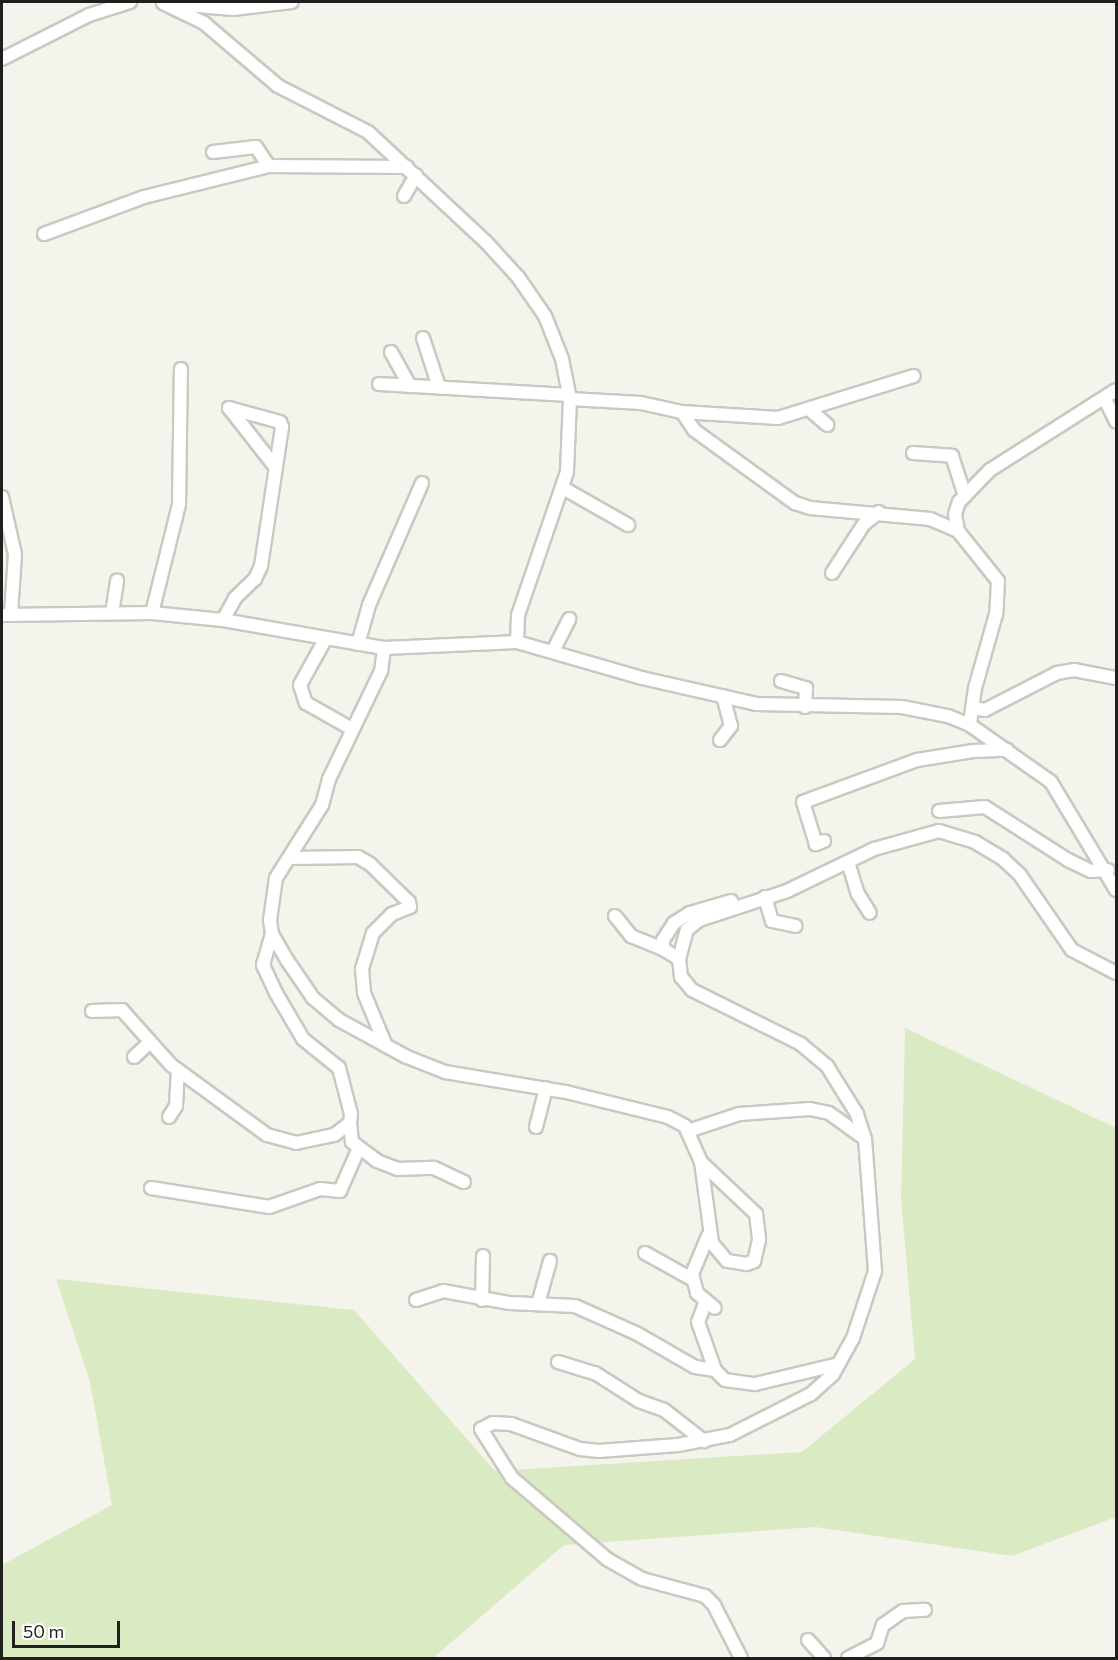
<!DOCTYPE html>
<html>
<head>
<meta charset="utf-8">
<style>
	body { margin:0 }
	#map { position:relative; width:1118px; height:1660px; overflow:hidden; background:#f5f4ec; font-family:Commissioner,sans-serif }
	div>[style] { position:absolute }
	.green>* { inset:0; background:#daebc4 }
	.roads { filter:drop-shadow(2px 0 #cac9c1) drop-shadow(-2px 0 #cac9c1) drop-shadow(0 2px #cac9c1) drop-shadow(0 -2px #cac9c1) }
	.minor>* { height:12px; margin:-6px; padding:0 6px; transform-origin:6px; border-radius:6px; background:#fff }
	span { translate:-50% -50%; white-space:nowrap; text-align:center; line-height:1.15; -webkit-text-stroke:6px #fff; paint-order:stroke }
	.frame { position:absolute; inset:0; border:3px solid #201f1d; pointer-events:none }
	.scale { position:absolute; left:12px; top:1621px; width:108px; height:27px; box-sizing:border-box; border:3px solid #201f1d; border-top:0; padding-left:8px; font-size:18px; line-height:21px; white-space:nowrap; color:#201f1d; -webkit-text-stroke:4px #fff; paint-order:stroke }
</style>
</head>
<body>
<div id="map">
	<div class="green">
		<i style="clip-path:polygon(905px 1028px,1116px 1128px,1116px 1517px,1012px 1556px,815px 1527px,564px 1545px,433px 1658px,2px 1658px,2px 1565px,112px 1505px,90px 1382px,56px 1279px,354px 1310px,495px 1471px,802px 1452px,915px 1359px,901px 1199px)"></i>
	</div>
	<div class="roads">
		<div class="minor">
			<i style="left:163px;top:3px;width:46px;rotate:26deg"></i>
			<i style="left:204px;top:23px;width:97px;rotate:40.4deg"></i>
			<i style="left:278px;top:86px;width:101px;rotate:27.1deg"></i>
			<i style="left:368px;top:132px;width:161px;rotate:43deg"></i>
			<i style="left:486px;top:242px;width:47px;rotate:47.6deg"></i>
			<i style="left:518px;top:277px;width:47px;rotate:55.3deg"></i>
			<i style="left:545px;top:316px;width:46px;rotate:68.4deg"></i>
			<i style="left:562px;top:359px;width:41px;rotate:78.7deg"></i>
			<i style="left:570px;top:399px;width:73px;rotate:92.4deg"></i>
			<i style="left:567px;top:472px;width:151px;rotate:108.9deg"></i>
			<i style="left:518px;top:615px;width:27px;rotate:92deg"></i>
			<i style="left:174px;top:4px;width:59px;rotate:4.8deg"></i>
			<i style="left:233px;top:9px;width:59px;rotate:-6.8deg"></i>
			<i style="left:2px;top:59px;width:97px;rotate:-26.8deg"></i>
			<i style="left:89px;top:15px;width:43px;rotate:-17.6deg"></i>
			<i style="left:213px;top:152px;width:43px;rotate:-6.6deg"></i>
			<i style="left:256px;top:147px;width:23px;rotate:56deg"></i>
			<i style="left:404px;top:196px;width:24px;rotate:-60deg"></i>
			<i style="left:44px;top:234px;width:107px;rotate:-20.3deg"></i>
			<i style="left:144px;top:197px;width:129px;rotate:-13.9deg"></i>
			<i style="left:269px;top:166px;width:138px;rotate:0.4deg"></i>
			<i style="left:423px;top:338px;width:52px;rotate:71.9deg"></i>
			<i style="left:391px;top:352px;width:39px;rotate:61deg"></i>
			<i style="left:379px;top:384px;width:190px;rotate:3.3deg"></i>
			<i style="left:570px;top:399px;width:71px;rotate:3.2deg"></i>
			<i style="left:641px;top:403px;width:42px;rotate:12.4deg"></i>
			<i style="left:682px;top:412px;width:22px;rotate:56deg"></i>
			<i style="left:694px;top:430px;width:125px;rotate:35.9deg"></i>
			<i style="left:795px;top:503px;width:16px;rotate:18deg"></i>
			<i style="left:810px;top:508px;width:121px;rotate:5.2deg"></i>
			<i style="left:930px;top:519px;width:30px;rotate:23deg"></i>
			<i style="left:958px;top:531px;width:64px;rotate:51.3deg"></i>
			<i style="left:998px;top:581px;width:33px;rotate:93deg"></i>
			<i style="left:996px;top:614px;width:77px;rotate:105.8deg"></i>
			<i style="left:975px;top:688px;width:37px;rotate:98deg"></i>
			<i style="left:1105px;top:399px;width:25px;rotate:64deg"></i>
			<i style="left:810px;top:410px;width:23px;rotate:41deg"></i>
			<i style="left:682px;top:412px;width:96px;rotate:3.6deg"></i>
			<i style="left:778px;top:418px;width:142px;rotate:-17.2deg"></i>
			<i style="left:913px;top:453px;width:39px;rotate:4deg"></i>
			<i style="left:952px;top:456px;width:42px;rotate:72deg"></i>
			<i style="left:563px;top:488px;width:75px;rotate:29.6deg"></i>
			<i style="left:2px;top:497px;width:58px;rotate:77.2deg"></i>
			<i style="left:15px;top:554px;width:61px;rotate:93.8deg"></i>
			<i style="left:958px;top:531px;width:17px;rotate:-100deg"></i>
			<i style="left:955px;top:514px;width:13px;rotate:-72deg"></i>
			<i style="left:959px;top:502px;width:45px;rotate:-45.9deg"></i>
			<i style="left:990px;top:470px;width:149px;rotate:-32.4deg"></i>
			<i style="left:832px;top:573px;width:59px;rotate:-56.9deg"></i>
			<i style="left:864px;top:524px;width:19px;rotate:-39deg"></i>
			<i style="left:112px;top:613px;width:33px;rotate:-81deg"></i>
			<i style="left:152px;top:613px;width:111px;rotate:-76deg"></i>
			<i style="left:179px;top:505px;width:136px;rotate:-89.2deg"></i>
			<i style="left:2px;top:615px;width:150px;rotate:-0.8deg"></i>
			<i style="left:152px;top:613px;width:71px;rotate:5.6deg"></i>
			<i style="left:223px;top:620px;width:163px;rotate:9.9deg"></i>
			<i style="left:384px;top:648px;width:133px;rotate:-2.6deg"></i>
			<i style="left:517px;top:642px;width:130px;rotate:16.1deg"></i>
			<i style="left:642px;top:678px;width:117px;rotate:12.8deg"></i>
			<i style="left:756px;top:704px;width:146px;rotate:1.2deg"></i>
			<i style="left:902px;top:707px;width:47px;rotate:11.1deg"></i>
			<i style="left:948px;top:716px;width:24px;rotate:22deg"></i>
			<i style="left:970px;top:725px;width:99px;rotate:35.1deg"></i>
			<i style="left:1051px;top:782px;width:126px;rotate:59deg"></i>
			<i style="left:223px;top:620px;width:25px;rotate:-61deg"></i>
			<i style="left:235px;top:598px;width:28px;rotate:-44deg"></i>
			<i style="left:255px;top:579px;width:14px;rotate:-65deg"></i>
			<i style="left:261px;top:566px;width:141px;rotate:-81.4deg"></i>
			<i style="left:282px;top:427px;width:5px;rotate:-112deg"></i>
			<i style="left:280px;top:422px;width:53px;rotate:-164.6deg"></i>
			<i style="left:229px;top:408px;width:76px;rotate:51.9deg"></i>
			<i style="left:326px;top:638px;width:54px;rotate:119deg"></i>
			<i style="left:300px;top:685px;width:19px;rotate:72deg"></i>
			<i style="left:306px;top:703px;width:53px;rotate:29.5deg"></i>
			<i style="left:358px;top:644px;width:41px;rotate:-74.2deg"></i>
			<i style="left:369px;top:605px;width:133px;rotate:-66.5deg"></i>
			<i style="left:384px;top:648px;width:23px;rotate:97deg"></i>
			<i style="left:381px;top:671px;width:120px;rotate:115.7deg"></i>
			<i style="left:329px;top:779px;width:27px;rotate:105deg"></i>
			<i style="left:322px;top:805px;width:86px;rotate:122.2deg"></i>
			<i style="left:276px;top:878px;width:42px;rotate:98.1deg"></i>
			<i style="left:270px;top:920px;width:14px;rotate:82deg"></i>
			<i style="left:272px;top:934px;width:30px;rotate:60deg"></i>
			<i style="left:287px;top:960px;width:46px;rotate:55.6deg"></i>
			<i style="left:313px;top:998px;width:34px;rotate:40deg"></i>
			<i style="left:339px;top:1020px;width:77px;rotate:28.6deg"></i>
			<i style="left:407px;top:1057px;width:41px;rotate:21.5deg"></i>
			<i style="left:445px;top:1072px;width:123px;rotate:9.4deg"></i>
			<i style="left:566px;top:1092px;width:105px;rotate:13.8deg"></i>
			<i style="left:668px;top:1117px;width:19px;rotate:28deg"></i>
			<i style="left:685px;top:1126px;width:39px;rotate:66deg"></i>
			<i style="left:701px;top:1162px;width:76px;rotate:43.4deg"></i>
			<i style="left:756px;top:1214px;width:26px;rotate:83deg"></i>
			<i style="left:759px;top:1240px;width:22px;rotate:103deg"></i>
			<i style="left:754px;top:1261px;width:8px;rotate:157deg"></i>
			<i style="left:747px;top:1264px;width:20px;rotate:-171deg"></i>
			<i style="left:727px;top:1261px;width:23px;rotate:-130deg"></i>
			<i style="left:712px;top:1243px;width:82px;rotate:-97.7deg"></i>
			<i style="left:553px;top:651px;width:36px;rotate:-63deg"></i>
			<i style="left:781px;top:681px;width:26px;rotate:16deg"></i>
			<i style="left:806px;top:688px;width:19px;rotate:93deg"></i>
			<i style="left:972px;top:708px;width:13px;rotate:9deg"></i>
			<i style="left:985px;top:710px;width:81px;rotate:-27.2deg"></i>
			<i style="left:1057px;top:673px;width:17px;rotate:-10deg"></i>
			<i style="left:1074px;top:670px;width:43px;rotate:10.8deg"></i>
			<i style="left:720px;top:740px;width:18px;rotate:-52deg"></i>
			<i style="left:731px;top:726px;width:31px;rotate:-105deg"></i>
			<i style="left:939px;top:811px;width:46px;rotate:-5deg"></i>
			<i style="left:985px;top:807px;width:98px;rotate:32.6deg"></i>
			<i style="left:1068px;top:860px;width:25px;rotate:26deg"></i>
			<i style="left:1091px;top:871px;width:17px;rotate:-3deg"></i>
			<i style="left:824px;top:841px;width:9px;rotate:159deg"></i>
			<i style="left:816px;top:844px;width:44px;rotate:-107.2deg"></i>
			<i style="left:803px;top:802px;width:121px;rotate:-20.2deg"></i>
			<i style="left:917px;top:760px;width:57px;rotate:-9.1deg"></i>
			<i style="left:973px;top:751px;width:34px;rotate:-2deg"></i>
			<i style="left:289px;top:858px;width:69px;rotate:-0.8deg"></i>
			<i style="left:358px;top:857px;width:14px;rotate:30deg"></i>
			<i style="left:370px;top:864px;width:54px;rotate:44.3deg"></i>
			<i style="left:409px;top:902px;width:5px;rotate:79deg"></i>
			<i style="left:410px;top:907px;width:19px;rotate:159deg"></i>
			<i style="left:392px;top:914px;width:27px;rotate:135deg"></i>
			<i style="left:373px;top:933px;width:38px;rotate:107deg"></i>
			<i style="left:362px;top:969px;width:24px;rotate:85deg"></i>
			<i style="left:364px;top:993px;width:57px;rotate:67.5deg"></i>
			<i style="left:848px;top:862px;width:34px;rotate:73deg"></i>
			<i style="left:858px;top:894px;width:22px;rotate:58deg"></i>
			<i style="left:765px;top:897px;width:25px;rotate:74deg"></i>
			<i style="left:772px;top:921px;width:24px;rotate:12deg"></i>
			<i style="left:615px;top:916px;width:26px;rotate:51deg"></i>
			<i style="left:631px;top:936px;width:35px;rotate:22deg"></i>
			<i style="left:679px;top:959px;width:19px;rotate:-148deg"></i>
			<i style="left:663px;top:949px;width:9px;rotate:-90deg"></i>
			<i style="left:663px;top:940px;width:20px;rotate:-57deg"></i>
			<i style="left:674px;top:923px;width:19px;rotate:-32deg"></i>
			<i style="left:690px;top:913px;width:43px;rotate:-16.3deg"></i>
			<i style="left:92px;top:1011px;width:30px;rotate:-2deg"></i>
			<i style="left:122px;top:1010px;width:74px;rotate:48.3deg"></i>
			<i style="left:171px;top:1065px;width:119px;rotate:36.1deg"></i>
			<i style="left:267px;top:1135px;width:30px;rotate:15deg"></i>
			<i style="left:296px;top:1143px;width:39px;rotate:-12deg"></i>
			<i style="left:334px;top:1135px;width:20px;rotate:-37deg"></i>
			<i style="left:350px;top:1123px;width:9px;rotate:-84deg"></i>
			<i style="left:351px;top:1114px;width:48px;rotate:-104.6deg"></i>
			<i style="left:339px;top:1068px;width:46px;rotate:-141.1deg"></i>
			<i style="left:303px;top:1039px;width:53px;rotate:-120.4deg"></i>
			<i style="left:276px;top:993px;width:31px;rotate:-115deg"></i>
			<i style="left:263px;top:965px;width:32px;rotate:-74deg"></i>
			<i style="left:134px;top:1057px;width:19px;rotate:-43deg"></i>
			<i style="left:169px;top:1117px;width:13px;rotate:-58deg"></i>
			<i style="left:176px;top:1106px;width:36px;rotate:-87deg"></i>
			<i style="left:350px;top:1123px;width:19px;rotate:84deg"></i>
			<i style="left:352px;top:1142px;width:31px;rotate:37deg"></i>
			<i style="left:377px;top:1161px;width:22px;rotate:21deg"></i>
			<i style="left:398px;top:1169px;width:36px;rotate:-2deg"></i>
			<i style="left:434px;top:1168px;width:33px;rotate:25deg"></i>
			<i style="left:536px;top:1127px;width:40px;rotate:-75.6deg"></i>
			<i style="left:688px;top:1131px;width:54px;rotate:-18.4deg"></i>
			<i style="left:739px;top:1114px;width:71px;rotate:-4deg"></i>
			<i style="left:810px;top:1109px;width:19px;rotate:12deg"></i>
			<i style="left:829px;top:1113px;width:44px;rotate:35.8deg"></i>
			<i style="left:151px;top:1188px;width:120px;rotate:9.1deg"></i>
			<i style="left:269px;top:1207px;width:54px;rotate:-19.4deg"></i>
			<i style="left:320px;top:1189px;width:20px;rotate:6deg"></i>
			<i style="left:340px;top:1191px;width:45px;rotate:-66.3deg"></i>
			<i style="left:708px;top:1236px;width:41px;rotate:112.8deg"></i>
			<i style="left:692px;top:1274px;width:20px;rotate:75deg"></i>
			<i style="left:697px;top:1293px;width:23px;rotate:40deg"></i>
			<i style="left:645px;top:1253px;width:54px;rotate:29deg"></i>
			<i style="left:416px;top:1300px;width:28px;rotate:-18deg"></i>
			<i style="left:443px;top:1291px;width:68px;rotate:10.2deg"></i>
			<i style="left:510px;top:1303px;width:65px;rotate:2.6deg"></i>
			<i style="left:575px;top:1306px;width:67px;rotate:23.9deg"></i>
			<i style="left:636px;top:1333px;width:68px;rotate:30deg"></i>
			<i style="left:695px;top:1367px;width:20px;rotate:9deg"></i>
			<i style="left:482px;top:1300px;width:44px;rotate:-88.7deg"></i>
			<i style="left:706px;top:1301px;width:22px;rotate:111deg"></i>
			<i style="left:698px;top:1322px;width:51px;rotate:70.5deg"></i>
			<i style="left:715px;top:1370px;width:14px;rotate:45deg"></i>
			<i style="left:725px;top:1380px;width:30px;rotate:8deg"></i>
			<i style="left:755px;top:1384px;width:86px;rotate:-13.4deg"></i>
			<i style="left:538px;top:1304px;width:45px;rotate:-74.4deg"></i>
			<i style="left:558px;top:1362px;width:39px;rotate:17deg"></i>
			<i style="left:595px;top:1373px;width:52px;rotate:32.5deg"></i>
			<i style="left:639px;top:1401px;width:27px;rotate:20deg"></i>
			<i style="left:664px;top:1410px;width:51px;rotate:37.8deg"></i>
			<i style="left:808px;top:1640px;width:24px;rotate:48deg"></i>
			<i style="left:741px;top:1658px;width:59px;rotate:-117deg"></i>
			<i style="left:714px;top:1605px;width:13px;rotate:-135deg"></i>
			<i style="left:705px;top:1596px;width:65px;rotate:-164.9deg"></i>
			<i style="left:642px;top:1579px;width:40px;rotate:-150.3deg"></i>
			<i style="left:607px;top:1559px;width:125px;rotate:-139.5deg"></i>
			<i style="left:512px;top:1478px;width:58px;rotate:-122.3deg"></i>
			<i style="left:481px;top:1429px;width:13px;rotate:-27deg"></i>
			<i style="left:493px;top:1423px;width:18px;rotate:3deg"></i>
			<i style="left:511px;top:1424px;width:73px;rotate:19.9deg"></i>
			<i style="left:580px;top:1449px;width:19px;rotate:6deg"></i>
			<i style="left:599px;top:1451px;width:79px;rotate:-4.3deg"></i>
			<i style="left:678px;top:1445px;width:53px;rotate:-10.9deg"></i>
			<i style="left:730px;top:1435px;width:91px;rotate:-26.8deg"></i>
			<i style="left:811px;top:1394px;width:30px;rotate:-42deg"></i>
			<i style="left:833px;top:1374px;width:41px;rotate:-60.9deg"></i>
			<i style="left:853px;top:1338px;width:71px;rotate:-71.8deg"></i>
			<i style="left:875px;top:1271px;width:132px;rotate:-94.3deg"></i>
			<i style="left:865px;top:1139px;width:26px;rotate:-108deg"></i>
			<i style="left:857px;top:1114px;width:57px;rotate:-122deg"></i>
			<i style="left:827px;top:1066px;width:34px;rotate:-140deg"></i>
			<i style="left:801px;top:1044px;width:122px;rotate:-153.6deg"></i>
			<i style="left:692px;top:990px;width:17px;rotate:-130deg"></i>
			<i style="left:681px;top:977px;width:18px;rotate:-96deg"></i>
			<i style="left:679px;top:959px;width:30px;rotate:-75deg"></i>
			<i style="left:687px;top:930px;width:16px;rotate:-40deg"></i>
			<i style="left:699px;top:920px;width:93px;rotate:-18.2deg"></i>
			<i style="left:787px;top:891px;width:97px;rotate:-25.8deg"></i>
			<i style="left:874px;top:849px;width:67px;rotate:-15.5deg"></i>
			<i style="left:939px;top:831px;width:38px;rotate:17deg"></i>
			<i style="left:975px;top:842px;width:33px;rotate:31deg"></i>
			<i style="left:1003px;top:859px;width:23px;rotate:43deg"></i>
			<i style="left:1020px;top:875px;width:91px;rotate:55.3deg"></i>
			<i style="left:1072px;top:950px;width:50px;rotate:27.6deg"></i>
			<i style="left:848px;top:1658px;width:33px;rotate:-27deg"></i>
			<i style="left:877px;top:1643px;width:19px;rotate:-72deg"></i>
			<i style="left:883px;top:1625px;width:24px;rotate:-35deg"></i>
			<i style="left:903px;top:1611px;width:22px;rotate:-3deg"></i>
		</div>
	</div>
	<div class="frame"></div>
	<div class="scale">50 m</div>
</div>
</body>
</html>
